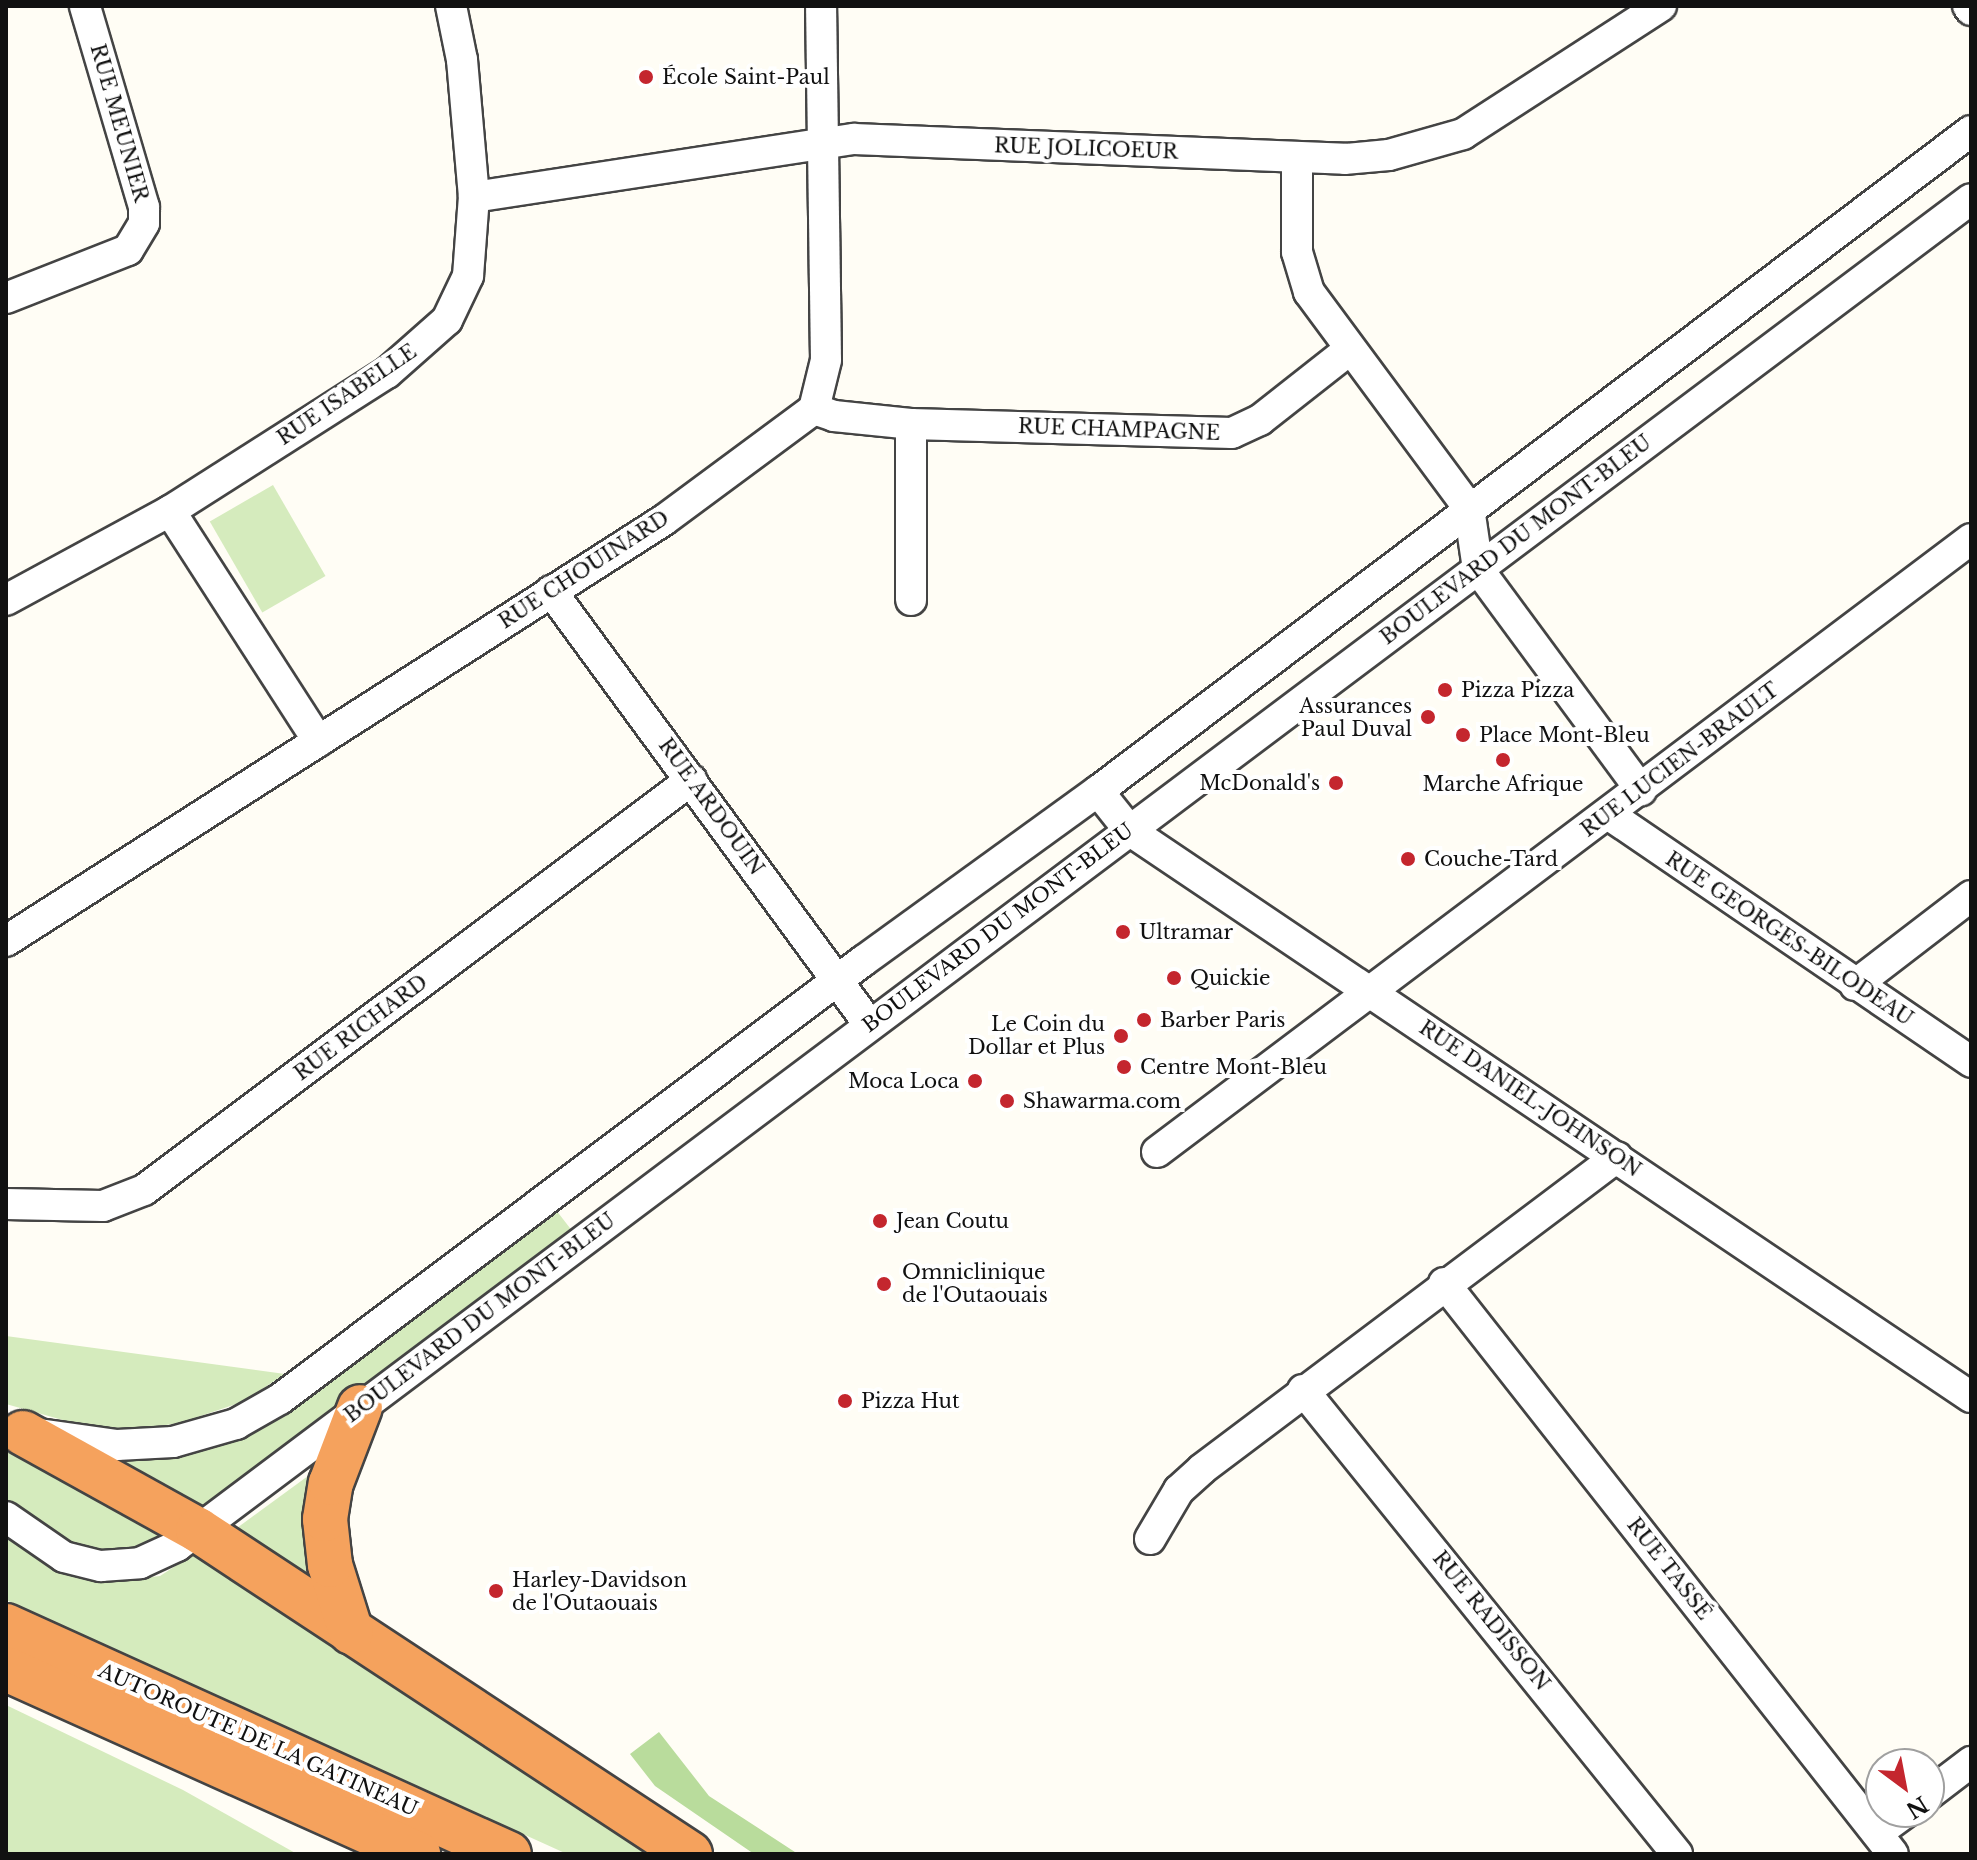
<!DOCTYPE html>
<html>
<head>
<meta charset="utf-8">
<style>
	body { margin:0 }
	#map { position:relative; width:1977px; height:1860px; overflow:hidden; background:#fffdf5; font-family:"Libre Baskerville",serif }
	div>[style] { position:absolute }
	.green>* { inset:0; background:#d5ebbd; transform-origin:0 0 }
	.forest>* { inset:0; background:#b9dc9c }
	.roads { filter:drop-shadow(2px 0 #444) drop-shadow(-2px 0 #444) drop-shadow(0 2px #444) drop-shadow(0 -2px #444) }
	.minor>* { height:30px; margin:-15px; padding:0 15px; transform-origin:15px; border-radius:15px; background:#fff }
	.highway>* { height:44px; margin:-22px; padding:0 22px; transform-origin:22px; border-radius:22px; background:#f5a25d }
	.dots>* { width:22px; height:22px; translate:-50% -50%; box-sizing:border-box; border:4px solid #fff; border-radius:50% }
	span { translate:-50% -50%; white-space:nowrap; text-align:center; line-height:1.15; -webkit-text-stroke:8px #fff; paint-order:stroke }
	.poi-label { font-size:20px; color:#111 }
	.left { translate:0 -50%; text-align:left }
	.right { translate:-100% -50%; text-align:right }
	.street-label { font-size:20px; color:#111 }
	.frame { position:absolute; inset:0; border:8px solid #111; pointer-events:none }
	.north { position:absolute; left:1865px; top:1748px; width:80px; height:80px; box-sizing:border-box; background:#fff; border:2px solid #a0a0a0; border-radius:50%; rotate:148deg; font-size:22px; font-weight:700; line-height:32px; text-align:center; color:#111 }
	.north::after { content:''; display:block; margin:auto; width:28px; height:36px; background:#c4262e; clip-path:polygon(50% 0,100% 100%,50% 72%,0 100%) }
</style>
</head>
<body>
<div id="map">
	<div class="green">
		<i style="left:273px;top:485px;width:105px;height:73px;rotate:60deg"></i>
		<i style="clip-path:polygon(556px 1210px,573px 1232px,197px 1516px,109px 1467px,113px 1456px,149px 1459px,196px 1452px,262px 1429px)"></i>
		<i style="clip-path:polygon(6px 1336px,285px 1374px,242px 1402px,180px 1423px,137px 1429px,84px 1426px,6px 1404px)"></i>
		<i style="clip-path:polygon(6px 1447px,19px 1452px,176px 1532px,124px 1555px,73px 1550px,6px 1505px)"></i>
		<i style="clip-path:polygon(323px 1465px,330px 1591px,226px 1536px)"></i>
		<i style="clip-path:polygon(6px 1536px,63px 1574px,101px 1583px,160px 1576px,200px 1550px,666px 1854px,567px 1854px,6px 1600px)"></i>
		<i style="clip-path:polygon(6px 1705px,183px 1790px,297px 1854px,6px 1854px)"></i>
	</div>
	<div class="forest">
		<i style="clip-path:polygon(659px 1732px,709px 1796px,798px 1854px,754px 1854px,655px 1786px,630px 1754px)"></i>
	</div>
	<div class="roads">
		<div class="minor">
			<i style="left:1968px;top:6px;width:5px;rotate:53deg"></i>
			<i style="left:1297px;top:157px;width:95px;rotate:90deg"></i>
			<i style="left:1297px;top:252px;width:42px;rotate:73.3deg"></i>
			<i style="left:1309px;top:292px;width:269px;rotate:53.5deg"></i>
			<i style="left:474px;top:197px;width:384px;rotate:-8.7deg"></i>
			<i style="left:854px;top:139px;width:491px;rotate:2.3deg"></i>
			<i style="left:1345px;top:159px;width:44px;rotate:-5.2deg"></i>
			<i style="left:1389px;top:155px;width:77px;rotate:-15.8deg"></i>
			<i style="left:1463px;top:134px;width:236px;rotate:-32.9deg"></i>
			<i style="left:6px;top:298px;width:131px;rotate:-21.5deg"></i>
			<i style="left:128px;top:250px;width:31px;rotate:-59deg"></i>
			<i style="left:144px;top:223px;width:16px;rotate:-90deg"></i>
			<i style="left:144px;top:207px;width:209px;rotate:-106.4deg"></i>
			<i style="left:814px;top:409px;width:21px;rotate:19deg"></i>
			<i style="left:834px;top:416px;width:77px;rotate:5.9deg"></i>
			<i style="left:911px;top:424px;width:321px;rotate:1.6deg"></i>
			<i style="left:1232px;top:433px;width:31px;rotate:-25deg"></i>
			<i style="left:1260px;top:420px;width:113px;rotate:-38.2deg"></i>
			<i style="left:911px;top:424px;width:176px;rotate:90deg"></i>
			<i style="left:1469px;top:508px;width:62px;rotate:81.6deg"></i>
			<i style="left:1478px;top:569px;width:275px;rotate:53.6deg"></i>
			<i style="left:170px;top:511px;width:274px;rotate:57.2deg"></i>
			<i style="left:551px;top:591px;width:537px;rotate:53.71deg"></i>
			<i style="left:6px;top:600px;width:187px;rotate:-28.5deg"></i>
			<i style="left:170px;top:511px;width:257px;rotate:-32.5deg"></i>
			<i style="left:387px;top:373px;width:80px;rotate:-41.5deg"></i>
			<i style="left:447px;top:320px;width:49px;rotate:-64.5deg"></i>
			<i style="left:468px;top:276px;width:79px;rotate:-85.7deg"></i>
			<i style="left:474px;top:197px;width:138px;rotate:-95deg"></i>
			<i style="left:462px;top:60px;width:55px;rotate:-101.5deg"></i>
			<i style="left:1098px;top:791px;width:50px;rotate:51.5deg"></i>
			<i style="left:1129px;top:830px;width:1015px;rotate:33.96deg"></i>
			<i style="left:1608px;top:814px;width:440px;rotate:34.3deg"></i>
			<i style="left:6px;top:941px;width:781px;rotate:-32.61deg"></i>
			<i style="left:664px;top:520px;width:187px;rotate:-36.5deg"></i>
			<i style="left:814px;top:409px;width:50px;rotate:-76.2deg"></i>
			<i style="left:826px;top:360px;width:354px;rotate:-90.8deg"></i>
			<i style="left:1855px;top:985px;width:146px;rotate:-37.5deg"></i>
			<i style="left:1157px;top:1152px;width:1019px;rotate:-36.98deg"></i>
			<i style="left:6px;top:1204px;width:97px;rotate:1.2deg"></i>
			<i style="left:103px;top:1206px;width:44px;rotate:-21.3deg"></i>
			<i style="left:144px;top:1190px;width:684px;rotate:-36.85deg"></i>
			<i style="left:1444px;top:1283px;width:726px;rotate:51.82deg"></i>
			<i style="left:1303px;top:1390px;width:596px;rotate:51.13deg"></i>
			<i style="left:39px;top:1434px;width:79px;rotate:8deg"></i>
			<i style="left:117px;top:1445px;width:56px;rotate:-3.1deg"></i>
			<i style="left:173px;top:1442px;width:66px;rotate:-15.9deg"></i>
			<i style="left:236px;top:1424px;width:51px;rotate:-29.6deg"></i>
			<i style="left:280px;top:1399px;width:729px;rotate:-36.92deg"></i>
			<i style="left:863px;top:961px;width:290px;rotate:-35.9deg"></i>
			<i style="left:1098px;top:791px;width:1094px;rotate:-37.09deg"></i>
			<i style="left:6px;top:1517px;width:70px;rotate:34.6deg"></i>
			<i style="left:64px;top:1557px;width:38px;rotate:14deg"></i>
			<i style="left:101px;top:1566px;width:39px;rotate:-4deg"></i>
			<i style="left:140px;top:1563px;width:41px;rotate:-24.7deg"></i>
			<i style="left:177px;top:1546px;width:2243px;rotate:-36.9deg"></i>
			<i style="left:1150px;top:1539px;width:57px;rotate:-59.4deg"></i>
			<i style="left:1179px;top:1490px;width:31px;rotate:-42deg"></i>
			<i style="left:1202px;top:1469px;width:519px;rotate:-36.94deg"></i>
			<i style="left:1929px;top:1794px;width:53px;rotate:-37.3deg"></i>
			<i style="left:1877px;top:1833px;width:36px;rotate:-36deg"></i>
		</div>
		<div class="highway">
			<i style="left:23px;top:1433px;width:200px;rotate:29deg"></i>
			<i style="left:198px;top:1530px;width:589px;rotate:33.37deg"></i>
			<i style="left:6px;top:1626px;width:552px;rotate:24.38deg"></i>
			<i style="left:351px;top:1632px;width:70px;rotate:-107.4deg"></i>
			<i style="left:330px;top:1565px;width:46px;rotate:-96.2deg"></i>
			<i style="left:325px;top:1519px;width:36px;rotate:-81deg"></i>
			<i style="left:331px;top:1483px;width:81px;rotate:-69.1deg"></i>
			<i style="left:6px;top:1669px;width:452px;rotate:24.2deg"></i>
		</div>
	</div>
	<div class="dots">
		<i style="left:646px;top:77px;background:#c4262e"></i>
		<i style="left:1445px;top:690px;background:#c4262e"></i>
		<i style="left:1428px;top:717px;background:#c4262e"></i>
		<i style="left:1463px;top:735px;background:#c4262e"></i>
		<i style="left:1503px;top:760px;background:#c4262e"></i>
		<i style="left:1336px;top:783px;background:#c4262e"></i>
		<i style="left:1408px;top:859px;background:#c4262e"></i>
		<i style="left:1123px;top:932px;background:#c4262e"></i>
		<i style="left:1174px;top:978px;background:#c4262e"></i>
		<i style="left:1144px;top:1020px;background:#c4262e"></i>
		<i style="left:1121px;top:1036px;background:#c4262e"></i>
		<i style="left:1124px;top:1067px;background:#c4262e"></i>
		<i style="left:975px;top:1081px;background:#c4262e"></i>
		<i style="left:1007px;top:1101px;background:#c4262e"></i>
		<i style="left:880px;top:1221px;background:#c4262e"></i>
		<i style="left:884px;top:1284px;background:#c4262e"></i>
		<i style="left:845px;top:1401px;background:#c4262e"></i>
		<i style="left:496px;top:1591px;background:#c4262e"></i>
	</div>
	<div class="poi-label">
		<span class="left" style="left:662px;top:77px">École Saint-Paul</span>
		<span class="left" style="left:1461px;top:690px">Pizza Pizza</span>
		<span class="right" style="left:1412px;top:718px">Assurances<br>Paul Duval</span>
		<span class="left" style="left:1479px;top:735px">Place Mont-Bleu</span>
		<span class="right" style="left:1320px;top:783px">McDonald's</span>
		<span style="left:1503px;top:784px">Marche Afrique</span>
		<span class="left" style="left:1424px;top:859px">Couche-Tard</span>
		<span class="left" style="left:1139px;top:932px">Ultramar</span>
		<span class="left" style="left:1190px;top:978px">Quickie</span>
		<span class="left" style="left:1160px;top:1020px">Barber Paris</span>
		<span class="right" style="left:1105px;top:1036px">Le Coin du<br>Dollar et Plus</span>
		<span class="left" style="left:1140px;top:1067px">Centre Mont-Bleu</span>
		<span class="right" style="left:959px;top:1081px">Moca Loca</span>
		<span class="left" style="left:1023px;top:1101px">Shawarma.com</span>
		<span class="left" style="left:896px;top:1221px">Jean Coutu</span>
		<span class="left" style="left:902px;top:1284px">Omniclinique<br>de l'Outaouais</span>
		<span class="left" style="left:861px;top:1401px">Pizza Hut</span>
		<span class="left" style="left:512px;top:1592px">Harley-Davidson<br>de l'Outaouais</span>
	</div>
	<div class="street-label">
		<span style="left:119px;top:123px;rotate:74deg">RUE MEUNIER</span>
		<span style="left:1086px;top:149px;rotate:2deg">RUE JOLICOEUR</span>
		<span style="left:347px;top:395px;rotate:-34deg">RUE ISABELLE</span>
		<span style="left:1119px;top:430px;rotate:2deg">RUE CHAMPAGNE</span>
		<span style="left:1516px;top:540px;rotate:-37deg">BOULEVARD DU MONT-BLEU</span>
		<span style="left:584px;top:570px;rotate:-33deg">RUE CHOUINARD</span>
		<span style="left:1680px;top:760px;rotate:-37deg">RUE LUCIEN-BRAULT</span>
		<span style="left:711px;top:807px;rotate:54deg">RUE ARDOUIN</span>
		<span style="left:998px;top:928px;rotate:-37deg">BOULEVARD DU MONT-BLEU</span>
		<span style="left:1789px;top:939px;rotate:34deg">RUE GEORGES-BILODEAU</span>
		<span style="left:361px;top:1028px;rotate:-37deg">RUE RICHARD</span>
		<span style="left:1530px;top:1099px;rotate:34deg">RUE DANIEL-JOHNSON</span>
		<span style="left:480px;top:1318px;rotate:-37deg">BOULEVARD DU MONT-BLEU</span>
		<span style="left:1669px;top:1569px;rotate:52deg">RUE TASSÉ</span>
		<span style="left:1491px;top:1621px;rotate:51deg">RUE RADISSON</span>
		<span style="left:258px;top:1740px;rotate:24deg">AUTOROUTE DE LA GATINEAU</span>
	</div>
	<div class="frame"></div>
	<div class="north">N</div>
</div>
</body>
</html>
